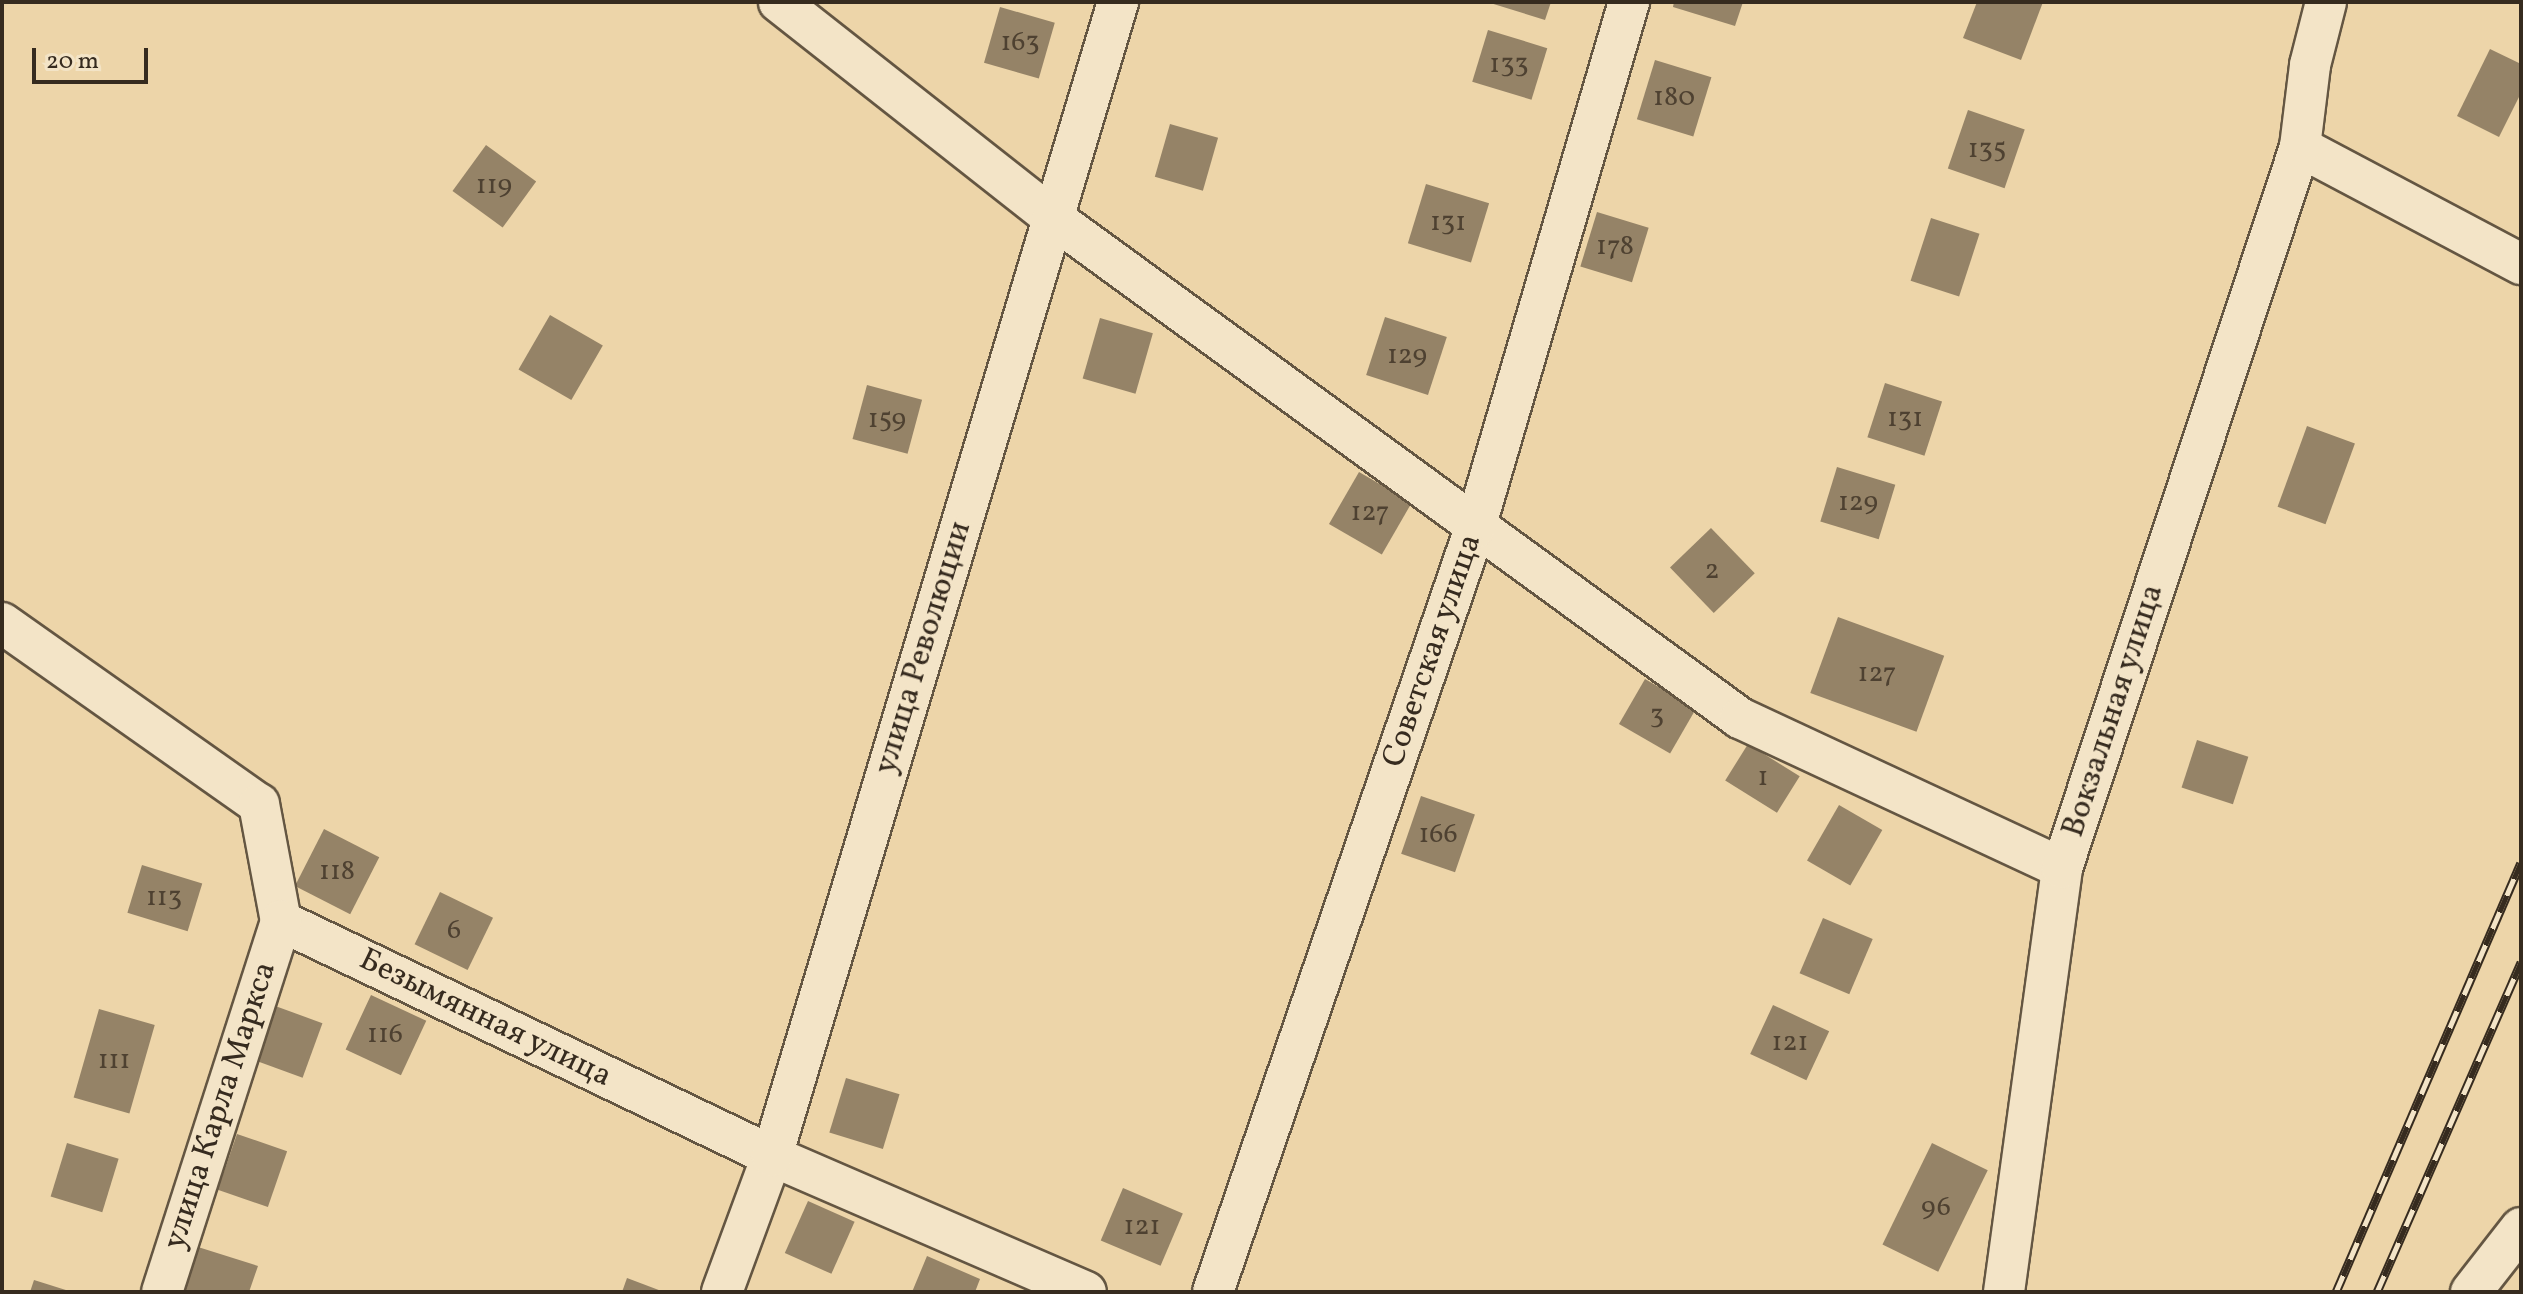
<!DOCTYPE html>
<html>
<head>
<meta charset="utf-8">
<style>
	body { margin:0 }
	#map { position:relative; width:2523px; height:1294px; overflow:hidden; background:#edd5a9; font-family:Vollkorn,serif }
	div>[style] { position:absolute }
	.building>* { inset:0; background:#958367; transform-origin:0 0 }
	.roads { filter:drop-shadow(2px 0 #645642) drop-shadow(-2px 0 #645642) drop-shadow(0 2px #645642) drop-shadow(0 -2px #645642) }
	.minor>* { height:40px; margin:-20px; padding:0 20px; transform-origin:20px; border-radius:20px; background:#f3e4c7 }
	.rail>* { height:9px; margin-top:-4.5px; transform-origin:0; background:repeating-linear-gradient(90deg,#f3e4c7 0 18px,#362b1f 0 36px); box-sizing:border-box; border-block:2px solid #362b1f }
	span { translate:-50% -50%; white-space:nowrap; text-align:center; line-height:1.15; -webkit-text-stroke:6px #f3e4c7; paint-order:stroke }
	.number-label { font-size:28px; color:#4e4131 }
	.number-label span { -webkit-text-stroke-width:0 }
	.street-label { font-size:32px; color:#362b1f }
	.frame { position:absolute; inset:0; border:4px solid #362b1f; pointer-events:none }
	.scale { position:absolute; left:32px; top:48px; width:116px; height:36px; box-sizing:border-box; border:4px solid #362b1f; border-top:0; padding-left:10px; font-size:24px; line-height:28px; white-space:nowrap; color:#362b1f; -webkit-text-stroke:6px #f3e4c7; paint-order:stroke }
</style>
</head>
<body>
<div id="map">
	<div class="building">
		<i style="clip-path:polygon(1487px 2px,1551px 2px,1545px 20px)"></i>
		<i style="clip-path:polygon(1674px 2px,1743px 2px,1735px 26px,1673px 7px)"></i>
		<i style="clip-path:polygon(1977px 2px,2043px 2px,2021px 60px,1963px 38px)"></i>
		<i style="left:1000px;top:7px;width:57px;height:58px;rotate:16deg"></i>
		<i style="left:1488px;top:30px;width:62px;height:54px;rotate:17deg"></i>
		<i style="clip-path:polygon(2490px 49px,2521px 64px,2521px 93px,2499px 137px,2457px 116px)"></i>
		<i style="left:1655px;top:60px;width:59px;height:62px;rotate:17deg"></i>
		<i style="left:1968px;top:110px;width:60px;height:62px;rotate:19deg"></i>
		<i style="left:1170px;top:124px;width:50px;height:55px;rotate:16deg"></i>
		<i style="left:486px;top:145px;width:62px;height:57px;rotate:36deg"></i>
		<i style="left:1426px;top:184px;width:66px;height:62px;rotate:17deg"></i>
		<i style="left:1597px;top:212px;width:54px;height:57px;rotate:17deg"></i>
		<i style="left:1931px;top:218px;width:51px;height:66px;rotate:18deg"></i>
		<i style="left:550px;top:315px;width:61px;height:63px;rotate:30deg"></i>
		<i style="left:1385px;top:317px;width:65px;height:61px;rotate:18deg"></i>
		<i style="left:1100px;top:318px;width:55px;height:63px;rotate:16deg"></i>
		<i style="left:1885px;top:383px;width:60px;height:57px;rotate:18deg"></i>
		<i style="left:867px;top:385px;width:57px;height:56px;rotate:15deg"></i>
		<i style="left:2307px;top:426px;width:51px;height:86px;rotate:20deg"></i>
		<i style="left:1837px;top:467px;width:61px;height:57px;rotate:17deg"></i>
		<i style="left:1359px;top:472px;width:61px;height:60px;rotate:30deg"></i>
		<i style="left:1711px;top:528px;width:63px;height:57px;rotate:46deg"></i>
		<i style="left:1838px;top:617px;width:113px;height:81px;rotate:20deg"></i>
		<i style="left:1645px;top:679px;width:59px;height:52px;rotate:30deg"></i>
		<i style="left:2197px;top:740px;width:54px;height:50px;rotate:18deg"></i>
		<i style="left:1748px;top:744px;width:61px;height:43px;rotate:32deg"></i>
		<i style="left:1421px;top:796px;width:57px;height:61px;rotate:19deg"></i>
		<i style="left:1839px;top:805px;width:50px;height:64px;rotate:30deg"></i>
		<i style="left:324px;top:829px;width:62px;height:64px;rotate:27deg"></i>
		<i style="left:142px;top:865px;width:63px;height:50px;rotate:17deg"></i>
		<i style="left:440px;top:892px;width:59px;height:58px;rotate:26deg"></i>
		<i style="left:1823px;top:918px;width:54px;height:60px;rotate:23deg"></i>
		<i style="left:371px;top:995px;width:61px;height:60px;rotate:25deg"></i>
		<i style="left:267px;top:1003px;width:59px;height:58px;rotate:20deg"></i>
		<i style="left:1773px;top:1005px;width:62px;height:54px;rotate:25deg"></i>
		<i style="left:99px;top:1009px;width:58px;height:92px;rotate:16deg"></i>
		<i style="left:846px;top:1078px;width:56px;height:57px;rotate:17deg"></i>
		<i style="left:237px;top:1134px;width:53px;height:59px;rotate:19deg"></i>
		<i style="left:67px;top:1143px;width:54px;height:56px;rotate:17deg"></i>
		<i style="left:1932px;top:1143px;width:62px;height:113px;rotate:26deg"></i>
		<i style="left:1123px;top:1188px;width:65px;height:57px;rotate:23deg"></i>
		<i style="left:808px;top:1201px;width:51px;height:57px;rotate:24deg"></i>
		<i style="clip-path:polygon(198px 1247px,258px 1266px,249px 1292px,183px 1292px)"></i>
		<i style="clip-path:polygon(927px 1256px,980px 1279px,975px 1292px,912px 1292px)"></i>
		<i style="clip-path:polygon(627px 1278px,664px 1292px,622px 1292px)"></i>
		<i style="clip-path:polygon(34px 1280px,69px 1291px,69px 1292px,30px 1292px)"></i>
	</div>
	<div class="roads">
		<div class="minor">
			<i style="left:779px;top:2px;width:349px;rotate:38.2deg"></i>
			<i style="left:1053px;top:218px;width:850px;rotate:36.05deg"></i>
			<i style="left:1740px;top:718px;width:355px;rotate:25deg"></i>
			<i style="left:2300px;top:147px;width:250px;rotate:27.9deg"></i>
			<i style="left:2px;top:623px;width:314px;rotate:35.2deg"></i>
			<i style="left:259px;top:804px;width:119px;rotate:79.4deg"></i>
			<i style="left:281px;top:921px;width:544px;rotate:25.58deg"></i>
			<i style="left:772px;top:1156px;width:342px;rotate:23.4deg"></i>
			<i style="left:162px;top:1292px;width:390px;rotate:-72.2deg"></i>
			<i style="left:722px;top:1292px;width:145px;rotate:-69.8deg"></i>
			<i style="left:772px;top:1156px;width:1205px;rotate:-73.31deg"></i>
			<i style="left:1213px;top:1292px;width:808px;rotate:-71.07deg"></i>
			<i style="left:1475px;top:528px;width:548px;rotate:-73.68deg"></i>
			<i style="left:2004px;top:1292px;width:428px;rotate:-82.2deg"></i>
			<i style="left:2062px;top:868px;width:759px;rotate:-71.73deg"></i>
			<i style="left:2300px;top:147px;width:83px;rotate:-83deg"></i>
			<i style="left:2310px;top:65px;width:65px;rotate:-75.7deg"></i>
			<i style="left:2471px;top:1292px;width:81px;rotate:-52deg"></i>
		</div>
	</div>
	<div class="rail">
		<i style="left:2336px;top:1292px;width:467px;rotate:-66.7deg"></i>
		<i style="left:2377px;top:1292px;width:360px;rotate:-66.4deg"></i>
	</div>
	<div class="number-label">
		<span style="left:1020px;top:43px">163</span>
		<span style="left:1509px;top:65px">133</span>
		<span style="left:1674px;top:98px">180</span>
		<span style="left:1987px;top:150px">135</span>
		<span style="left:494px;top:186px">119</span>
		<span style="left:1448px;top:223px">131</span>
		<span style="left:1615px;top:247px">178</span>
		<span style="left:1407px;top:356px">129</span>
		<span style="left:1905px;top:419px">131</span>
		<span style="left:887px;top:420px">159</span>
		<span style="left:1858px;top:503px">129</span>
		<span style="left:1370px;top:513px">127</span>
		<span style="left:1712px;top:571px">2</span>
		<span style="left:1877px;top:674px">127</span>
		<span style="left:1657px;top:716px">3</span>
		<span style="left:1763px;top:778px">1</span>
		<span style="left:1438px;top:835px">166</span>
		<span style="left:337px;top:872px">118</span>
		<span style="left:164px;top:898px">113</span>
		<span style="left:454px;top:931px">6</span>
		<span style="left:385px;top:1035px">116</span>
		<span style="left:1790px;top:1043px">121</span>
		<span style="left:114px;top:1061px">111</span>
		<span style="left:1936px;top:1208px">96</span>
		<span style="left:1142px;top:1227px">121</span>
	</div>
	<div class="street-label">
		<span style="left:924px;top:648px;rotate:-73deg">улица Революции</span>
		<span style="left:1433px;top:651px;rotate:-71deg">Советская улица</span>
		<span style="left:2114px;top:711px;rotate:-72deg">Вокзальная улица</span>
		<span style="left:485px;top:1019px;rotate:26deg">Безымянная улица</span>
		<span style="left:221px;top:1106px;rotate:-72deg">улица Карла Маркса</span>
	</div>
	<div class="frame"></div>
	<div class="scale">20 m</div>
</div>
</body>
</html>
